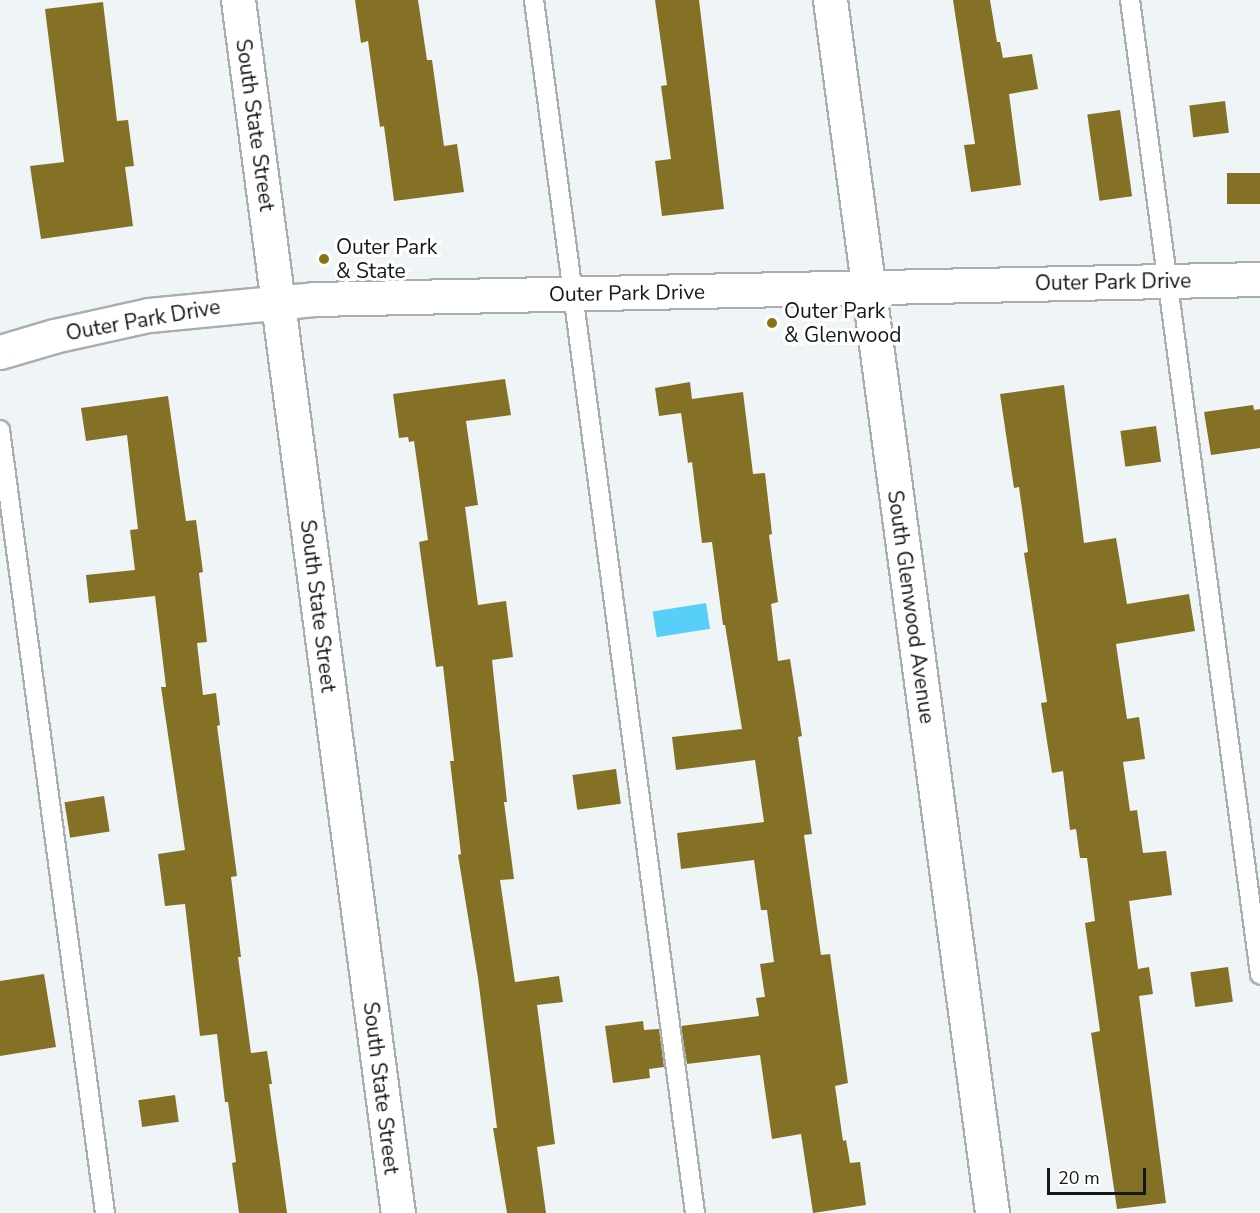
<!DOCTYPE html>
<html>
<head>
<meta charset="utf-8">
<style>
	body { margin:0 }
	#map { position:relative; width:1260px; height:1213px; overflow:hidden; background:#eff5f7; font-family:"Nunito Sans",sans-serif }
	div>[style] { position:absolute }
	.water>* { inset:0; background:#58cff9; transform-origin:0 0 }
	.building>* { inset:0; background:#857125; transform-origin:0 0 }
	.roads { filter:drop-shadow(2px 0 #a9aeb0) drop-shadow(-2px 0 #a9aeb0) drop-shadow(0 2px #a9aeb0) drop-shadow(0 -2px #a9aeb0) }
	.service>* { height:18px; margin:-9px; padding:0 9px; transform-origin:9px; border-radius:9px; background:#fff }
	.minor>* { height:33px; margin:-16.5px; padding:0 16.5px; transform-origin:16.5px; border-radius:16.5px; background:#fff }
	.tertiary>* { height:33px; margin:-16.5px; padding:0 16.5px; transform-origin:16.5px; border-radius:16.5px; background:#fff }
	.dots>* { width:16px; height:16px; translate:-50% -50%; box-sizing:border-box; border:3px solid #fff; border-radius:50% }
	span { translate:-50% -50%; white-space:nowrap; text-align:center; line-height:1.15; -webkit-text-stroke:6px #fff; paint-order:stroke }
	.street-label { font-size:21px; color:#151718 }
	.poi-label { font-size:21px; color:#151718 }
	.left { translate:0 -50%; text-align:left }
	.scale { position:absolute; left:1047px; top:1168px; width:99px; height:27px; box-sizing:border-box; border:3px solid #151718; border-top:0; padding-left:8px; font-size:18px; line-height:21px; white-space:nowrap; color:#151718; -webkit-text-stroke:4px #fff; paint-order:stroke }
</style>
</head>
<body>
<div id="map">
	<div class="water">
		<i style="left:706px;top:603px;width:26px;height:54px;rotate:81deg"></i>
	</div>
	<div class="building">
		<i style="clip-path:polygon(355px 0,418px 0,427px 60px,432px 60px,444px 146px,457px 144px,464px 192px,394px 201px,384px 126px,380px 127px,368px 41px,361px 43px)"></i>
		<i style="clip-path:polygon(655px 0,699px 0,724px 209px,662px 216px,655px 161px,671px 159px,661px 86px,667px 85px)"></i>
		<i style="clip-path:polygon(953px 0,990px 0,997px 42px,1000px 42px,1003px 58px,1032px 54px,1038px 89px,1009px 94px,1021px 185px,971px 192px,964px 145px,975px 144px)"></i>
		<i style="clip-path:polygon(103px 2px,117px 121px,128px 120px,134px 166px,125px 167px,133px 226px,41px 239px,30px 166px,64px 162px,45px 9px)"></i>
		<i style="left:1225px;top:101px;width:32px;height:36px;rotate:83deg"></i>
		<i style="left:1120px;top:110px;width:87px;height:33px;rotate:82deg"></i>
		<i style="left:1260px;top:173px;width:31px;height:33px;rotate:90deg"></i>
		<i style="clip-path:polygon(505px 379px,511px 415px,466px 421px,478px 505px,465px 507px,478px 605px,506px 601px,513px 657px,492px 660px,507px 802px,504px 802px,514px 879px,500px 880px,515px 982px,559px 976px,563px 1002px,537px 1005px,555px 1144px,537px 1147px,546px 1213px,507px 1213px,493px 1128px,497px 1128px,478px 978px,458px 855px,461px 854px,450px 761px,454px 761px,443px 666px,436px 667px,419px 542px,428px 540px,414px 441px,409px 442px,408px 437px,399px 438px,393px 394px)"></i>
		<i style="clip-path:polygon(690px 382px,692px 399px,743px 392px,753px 474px,765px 473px,772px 534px,769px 535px,778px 602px,771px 604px,778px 661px,790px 659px,802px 736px,798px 737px,812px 834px,804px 835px,821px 955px,830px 954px,848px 1083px,835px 1086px,843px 1141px,846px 1140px,850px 1163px,860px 1162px,866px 1205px,813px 1213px,801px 1134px,772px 1139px,760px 1055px,687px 1064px,681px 1026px,759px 1016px,756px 998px,765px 997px,760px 964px,774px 962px,767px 910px,761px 910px,754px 860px,681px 869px,677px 833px,764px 822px,755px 760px,676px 770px,672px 737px,742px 729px,725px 625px,723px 625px,712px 542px,702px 543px,692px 462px,688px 463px,681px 413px,659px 416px,655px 388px)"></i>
		<i style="clip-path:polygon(1064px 385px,1084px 543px,1116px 538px,1127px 604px,1189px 594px,1195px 631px,1116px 644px,1127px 719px,1139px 717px,1145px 759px,1123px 762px,1130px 811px,1137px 810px,1143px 853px,1166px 851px,1172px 895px,1129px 901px,1138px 969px,1149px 967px,1153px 994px,1139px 996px,1166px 1203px,1117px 1209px,1091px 1033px,1100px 1031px,1085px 923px,1095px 921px,1087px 858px,1080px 858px,1076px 829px,1070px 830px,1063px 771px,1052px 773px,1041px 703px,1047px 702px,1024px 553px,1028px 552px,1019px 487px,1014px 488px,1000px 394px)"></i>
		<i style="clip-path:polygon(168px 396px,186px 521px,196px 520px,203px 572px,199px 573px,207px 642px,197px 643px,203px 695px,216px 693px,220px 725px,217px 726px,237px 876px,231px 877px,241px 957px,238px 957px,251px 1053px,267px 1051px,272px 1084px,269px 1084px,287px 1213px,239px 1213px,232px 1163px,236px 1162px,228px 1102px,225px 1102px,217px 1034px,200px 1036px,185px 904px,165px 906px,158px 854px,185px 850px,161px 687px,166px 687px,155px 596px,89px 603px,86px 575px,135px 570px,130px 530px,138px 529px,127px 435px,86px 441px,81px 408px)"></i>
		<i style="clip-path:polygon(1253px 405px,1254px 410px,1260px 409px,1260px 448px,1211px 455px,1204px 412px)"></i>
		<i style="left:1156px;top:426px;width:36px;height:36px;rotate:82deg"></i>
		<i style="left:616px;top:769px;width:35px;height:44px;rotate:82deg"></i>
		<i style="left:104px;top:796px;width:36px;height:40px;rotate:81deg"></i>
		<i style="left:1228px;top:967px;width:35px;height:38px;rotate:82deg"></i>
		<i style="clip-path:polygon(44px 974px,56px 1047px,0 1056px,0 981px)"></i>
		<i style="clip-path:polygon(643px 1021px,644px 1030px,659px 1029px,664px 1067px,649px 1069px,650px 1078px,613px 1083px,605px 1026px)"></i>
		<i style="left:175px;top:1095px;width:27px;height:37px;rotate:82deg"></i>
	</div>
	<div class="roads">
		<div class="service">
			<i style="left:534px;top:0;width:1224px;rotate:82.44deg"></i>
			<i style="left:1130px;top:0;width:983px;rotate:82.4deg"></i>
			<i style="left:0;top:430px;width:790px;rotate:82.36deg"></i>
		</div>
		<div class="minor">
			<i style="left:238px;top:0;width:1224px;rotate:82.49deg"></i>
			<i style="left:830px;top:0;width:1224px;rotate:82.39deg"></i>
		</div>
		<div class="tertiary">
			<i style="left:0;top:352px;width:56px;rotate:-16.5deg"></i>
			<i style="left:54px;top:336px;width:97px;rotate:-12.5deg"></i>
			<i style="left:149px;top:315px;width:166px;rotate:-5.5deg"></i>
			<i style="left:314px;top:299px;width:946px;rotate:-1.21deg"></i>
		</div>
	</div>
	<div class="dots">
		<i style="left:324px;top:259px;background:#897214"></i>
		<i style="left:772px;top:323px;background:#897214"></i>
	</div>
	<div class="street-label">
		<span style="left:255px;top:125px;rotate:82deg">South State Street</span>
		<span style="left:1113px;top:282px;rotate:-1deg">Outer Park Drive</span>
		<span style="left:627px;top:293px;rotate:-1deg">Outer Park Drive</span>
		<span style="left:143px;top:320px;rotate:-10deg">Outer Park Drive</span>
		<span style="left:318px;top:606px;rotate:83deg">South State Street</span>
		<span style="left:911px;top:607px;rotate:82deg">South Glenwood Avenue</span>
		<span style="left:381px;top:1088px;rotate:83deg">South State Street</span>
	</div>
	<div class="poi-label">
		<span class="left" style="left:336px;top:259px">Outer Park<br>&amp; State</span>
		<span class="left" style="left:784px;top:323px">Outer Park<br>&amp; Glenwood</span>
	</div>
	<div class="scale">20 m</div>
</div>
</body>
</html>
